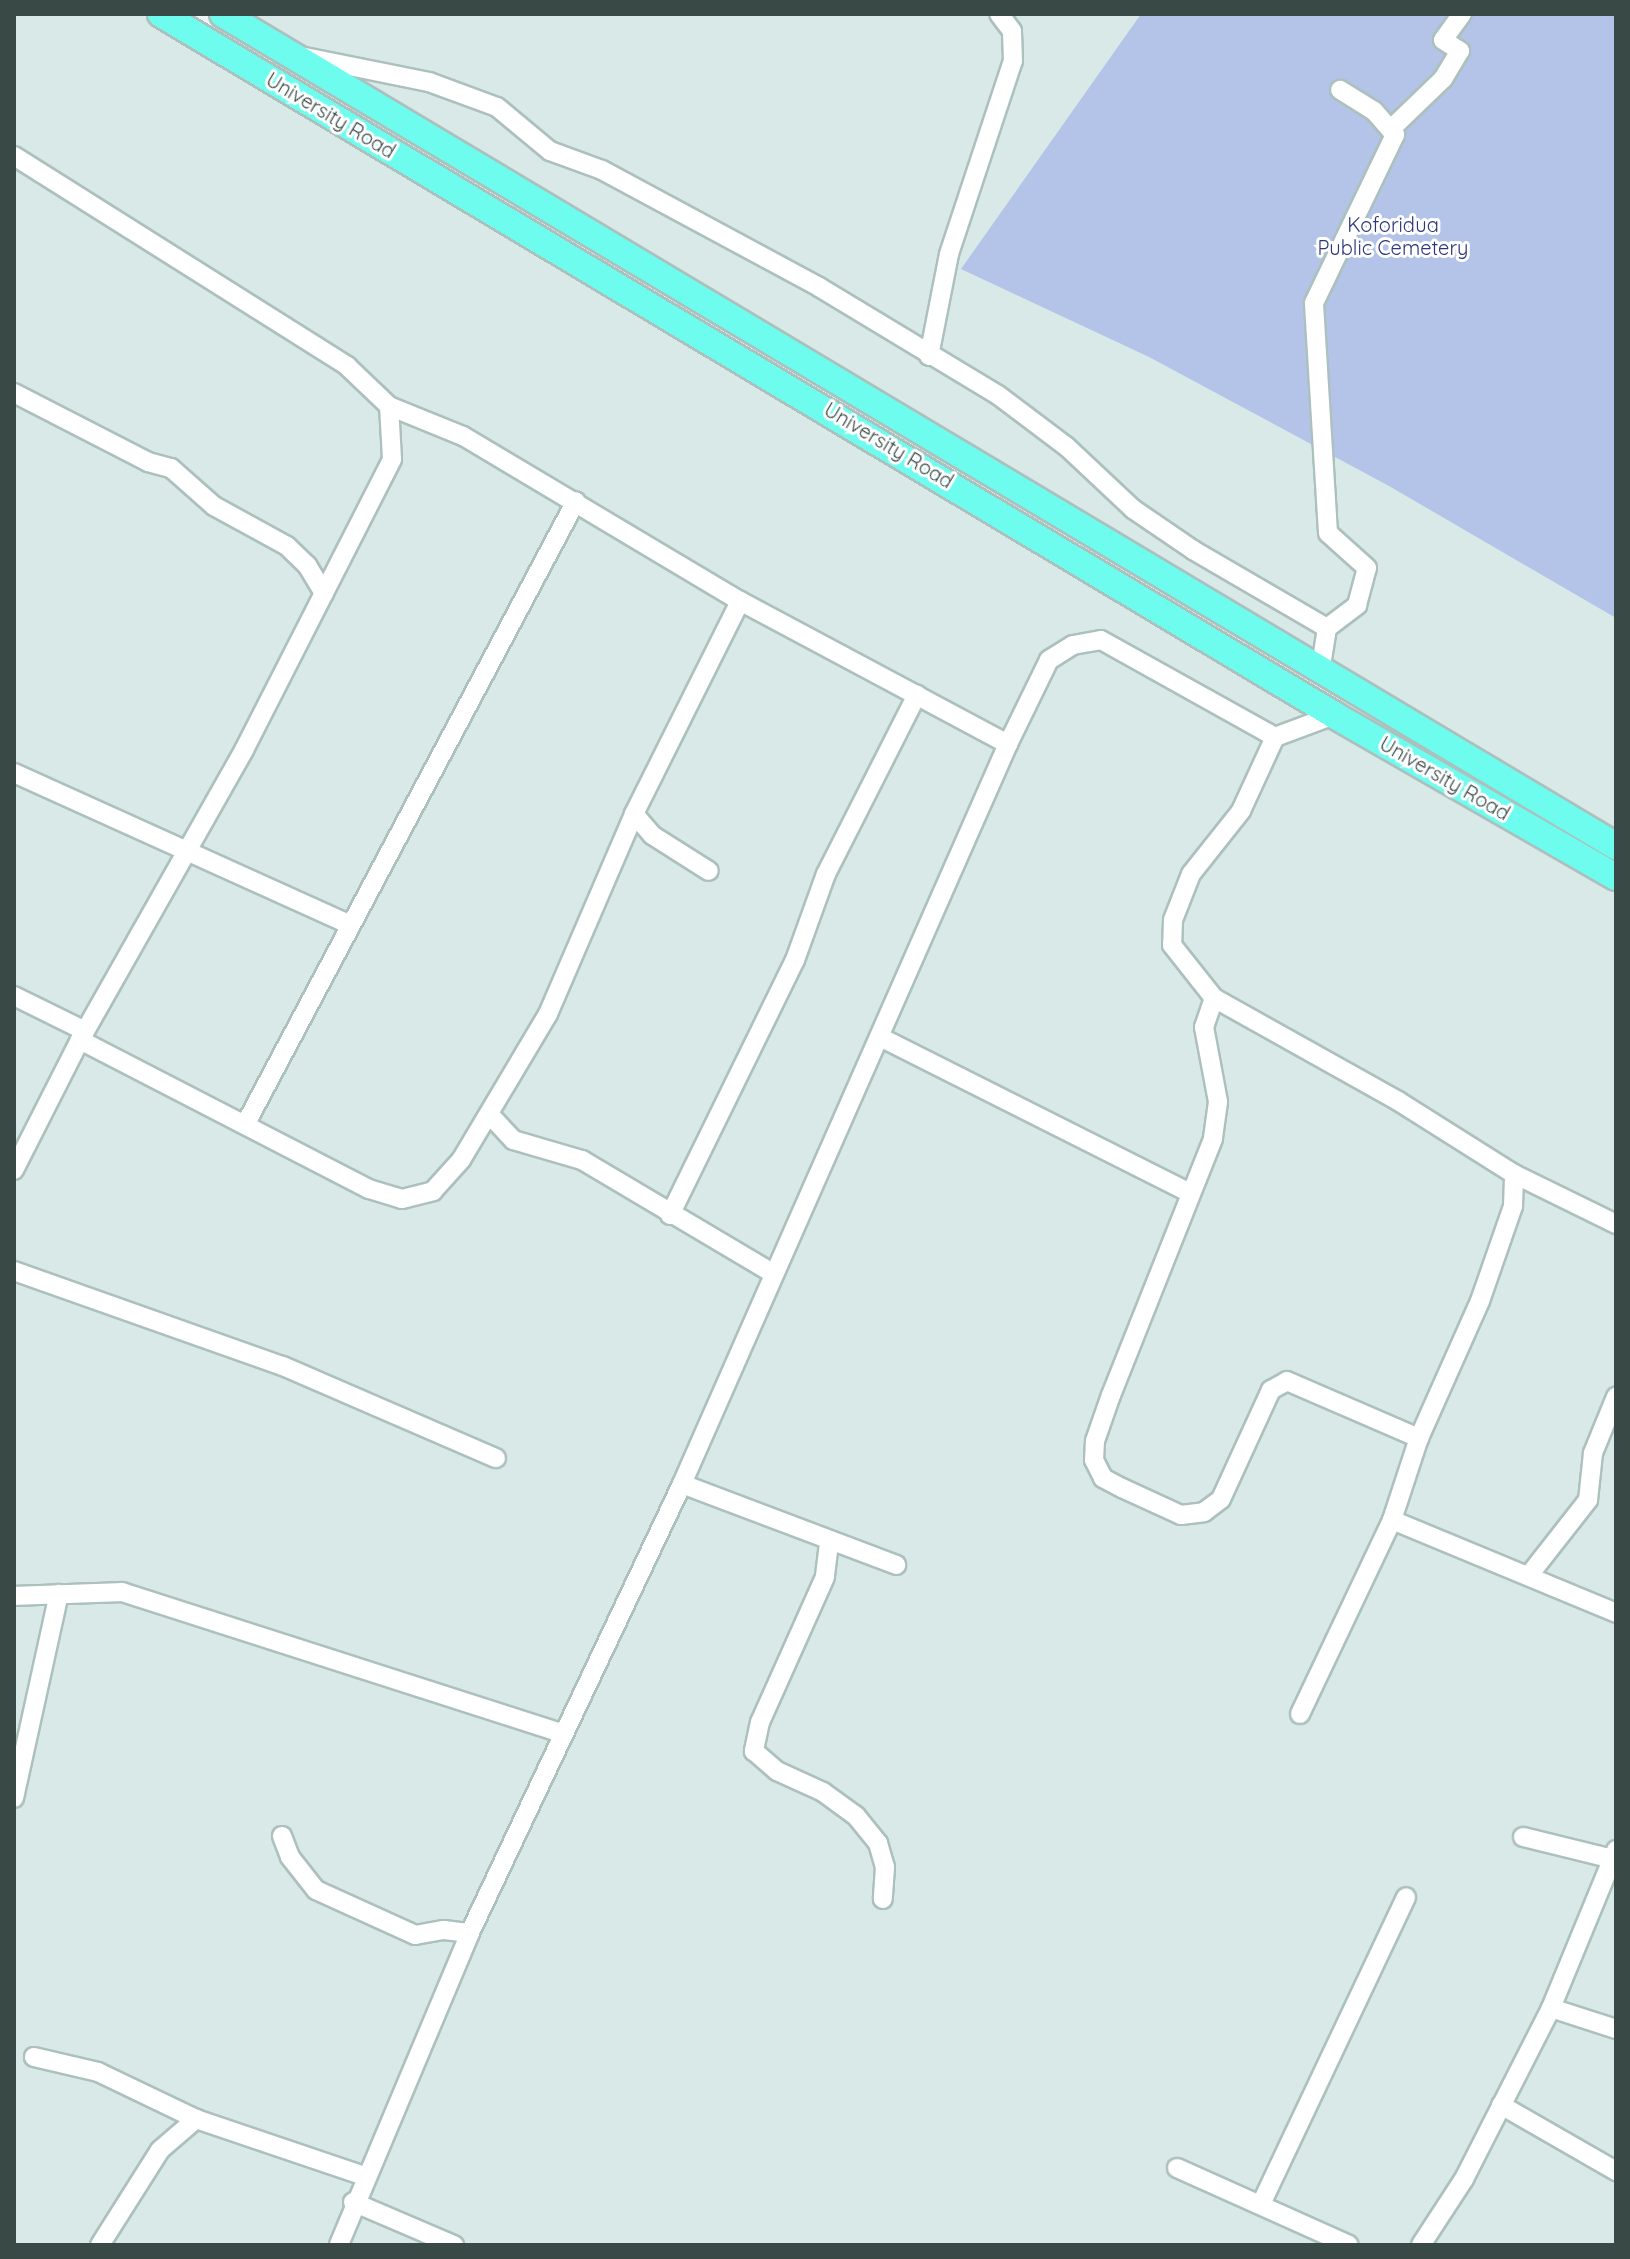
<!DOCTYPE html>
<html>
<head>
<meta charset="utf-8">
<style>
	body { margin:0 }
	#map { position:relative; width:1630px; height:2259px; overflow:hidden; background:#eaf5f4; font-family:Quicksand,sans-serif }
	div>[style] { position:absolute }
	.residential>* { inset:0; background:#d8e9e7 }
	.green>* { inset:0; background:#b3c4e8 }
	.roads { filter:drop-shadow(2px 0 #acc0be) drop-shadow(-2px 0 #acc0be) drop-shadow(0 2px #acc0be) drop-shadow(0 -2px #acc0be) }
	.minor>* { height:18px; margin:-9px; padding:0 9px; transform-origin:9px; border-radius:9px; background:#fff }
	.highway>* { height:26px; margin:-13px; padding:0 13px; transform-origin:13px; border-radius:13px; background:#6dfcee }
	span { translate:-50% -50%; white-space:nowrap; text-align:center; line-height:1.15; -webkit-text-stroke:6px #fff; paint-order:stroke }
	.street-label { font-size:20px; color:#384946 }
	.park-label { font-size:20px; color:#2b367b }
	.frame { position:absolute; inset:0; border:16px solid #384946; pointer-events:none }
</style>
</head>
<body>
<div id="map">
	<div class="residential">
		<i style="clip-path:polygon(14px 14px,140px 14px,1616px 892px,1616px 2245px,14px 2245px)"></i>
		<i style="clip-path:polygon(241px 14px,1616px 14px,1616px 830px,836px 373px)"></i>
	</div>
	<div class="green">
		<i style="clip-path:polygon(1141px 14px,1616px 14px,1616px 618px,1389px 486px,1149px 357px,961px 269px)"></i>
	</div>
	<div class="roads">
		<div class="minor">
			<i style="left:300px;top:56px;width:132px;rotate:11.4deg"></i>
			<i style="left:429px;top:82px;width:72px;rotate:20.2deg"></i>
			<i style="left:497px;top:107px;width:69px;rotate:39.7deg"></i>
			<i style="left:550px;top:151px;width:55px;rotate:20.1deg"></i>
			<i style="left:602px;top:170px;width:247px;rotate:28.3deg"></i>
			<i style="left:819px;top:287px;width:209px;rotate:31.1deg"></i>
			<i style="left:998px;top:395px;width:86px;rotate:37deg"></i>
			<i style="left:1067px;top:447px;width:91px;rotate:43.2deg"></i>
			<i style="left:1133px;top:509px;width:73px;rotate:34.3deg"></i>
			<i style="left:1193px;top:550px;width:155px;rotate:30.2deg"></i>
			<i style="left:1391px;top:129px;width:72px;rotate:-43.9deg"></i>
			<i style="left:1443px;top:79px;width:33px;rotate:-59deg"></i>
			<i style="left:1460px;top:51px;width:20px;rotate:-147deg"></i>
			<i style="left:1443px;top:40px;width:32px;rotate:-54deg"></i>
			<i style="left:14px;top:156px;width:394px;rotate:32.2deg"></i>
			<i style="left:347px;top:366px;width:58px;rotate:43.6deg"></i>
			<i style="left:389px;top:406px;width:80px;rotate:22.1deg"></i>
			<i style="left:463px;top:436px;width:322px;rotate:30.8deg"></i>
			<i style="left:740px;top:601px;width:304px;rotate:28.1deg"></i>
			<i style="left:1008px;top:744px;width:809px;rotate:113.78deg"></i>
			<i style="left:682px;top:1484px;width:497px;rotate:115.3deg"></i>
			<i style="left:470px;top:1933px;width:338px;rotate:112.8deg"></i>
			<i style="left:929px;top:356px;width:104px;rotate:-78.9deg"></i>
			<i style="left:949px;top:254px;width:203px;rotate:-71.7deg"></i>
			<i style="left:1013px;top:61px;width:30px;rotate:-92deg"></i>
			<i style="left:1012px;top:31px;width:21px;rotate:-127deg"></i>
			<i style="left:14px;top:393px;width:151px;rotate:27.2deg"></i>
			<i style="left:148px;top:462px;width:24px;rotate:15deg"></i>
			<i style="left:171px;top:468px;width:57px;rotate:41.5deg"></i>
			<i style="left:214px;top:506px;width:83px;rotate:28.7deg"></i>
			<i style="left:287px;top:546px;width:28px;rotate:44deg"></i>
			<i style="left:307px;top:565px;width:33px;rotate:59deg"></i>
			<i style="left:1321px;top:666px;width:38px;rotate:-81deg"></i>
			<i style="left:1327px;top:628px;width:38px;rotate:-37deg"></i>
			<i style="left:1357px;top:605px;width:38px;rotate:-75deg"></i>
			<i style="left:1367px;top:568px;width:52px;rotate:-138.1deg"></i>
			<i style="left:1328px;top:533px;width:230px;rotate:-93.5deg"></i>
			<i style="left:1314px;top:303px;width:187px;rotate:-64.3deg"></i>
			<i style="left:1395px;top:135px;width:32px;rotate:-131deg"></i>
			<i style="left:1374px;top:111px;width:40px;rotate:-148deg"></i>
			<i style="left:1275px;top:737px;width:81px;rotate:114.7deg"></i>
			<i style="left:1241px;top:811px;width:80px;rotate:128.4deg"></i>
			<i style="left:1191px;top:874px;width:49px;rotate:111.4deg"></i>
			<i style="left:1173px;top:920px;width:25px;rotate:92deg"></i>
			<i style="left:1172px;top:945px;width:68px;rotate:51.6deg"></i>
			<i style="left:1214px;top:998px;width:31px;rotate:109deg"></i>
			<i style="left:1204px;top:1027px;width:76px;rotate:79.4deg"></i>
			<i style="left:1218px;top:1102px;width:37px;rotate:98deg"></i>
			<i style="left:1213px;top:1139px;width:276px;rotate:111.7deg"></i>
			<i style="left:1111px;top:1395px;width:49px;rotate:109.2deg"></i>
			<i style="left:1095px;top:1441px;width:19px;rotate:93deg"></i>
			<i style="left:1094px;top:1460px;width:20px;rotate:63deg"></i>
			<i style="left:1103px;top:1478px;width:21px;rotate:28deg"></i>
			<i style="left:1122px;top:1488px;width:65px;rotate:24.6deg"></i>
			<i style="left:1181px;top:1515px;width:23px;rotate:-7deg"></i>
			<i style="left:1204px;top:1512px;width:21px;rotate:-37deg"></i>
			<i style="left:1221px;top:1499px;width:120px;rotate:-65.4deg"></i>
			<i style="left:1271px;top:1390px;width:18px;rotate:-29deg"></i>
			<i style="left:1287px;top:1381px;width:144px;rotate:23.4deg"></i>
			<i style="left:1008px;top:744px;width:93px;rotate:-64deg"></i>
			<i style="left:1049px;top:660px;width:28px;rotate:-32deg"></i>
			<i style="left:1073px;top:645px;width:28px;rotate:-10deg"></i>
			<i style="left:1101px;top:640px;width:199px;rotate:29.1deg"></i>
			<i style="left:1275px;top:737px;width:63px;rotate:-20.4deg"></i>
			<i style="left:14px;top:773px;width:367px;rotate:24.3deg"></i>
			<i style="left:634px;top:814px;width:28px;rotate:49deg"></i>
			<i style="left:652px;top:835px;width:67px;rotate:32.3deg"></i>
			<i style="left:14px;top:996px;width:79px;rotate:26.2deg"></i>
			<i style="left:1214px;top:998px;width:211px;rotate:29.2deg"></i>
			<i style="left:1398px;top:1101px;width:137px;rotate:32.2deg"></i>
			<i style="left:1514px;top:1174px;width:114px;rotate:26.1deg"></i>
			<i style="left:880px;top:1037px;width:347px;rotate:26.7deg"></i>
			<i style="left:80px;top:1040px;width:325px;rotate:27.3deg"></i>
			<i style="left:369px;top:1189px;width:34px;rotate:17deg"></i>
			<i style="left:402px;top:1199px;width:32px;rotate:-14deg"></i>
			<i style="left:433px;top:1191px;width:42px;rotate:-47.9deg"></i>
			<i style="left:461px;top:1160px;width:170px;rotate:-59.2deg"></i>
			<i style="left:548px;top:1014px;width:218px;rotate:-66.7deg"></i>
			<i style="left:634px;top:814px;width:238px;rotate:-63.5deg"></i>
			<i style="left:490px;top:1115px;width:34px;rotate:47deg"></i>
			<i style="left:513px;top:1140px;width:72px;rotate:16.2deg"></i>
			<i style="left:582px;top:1160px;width:221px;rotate:30.7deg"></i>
			<i style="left:245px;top:1125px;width:706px;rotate:-62.06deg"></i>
			<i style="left:14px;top:1170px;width:146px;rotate:-63.1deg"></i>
			<i style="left:80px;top:1040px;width:333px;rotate:-60.5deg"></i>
			<i style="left:244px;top:750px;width:326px;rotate:-63deg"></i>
			<i style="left:392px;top:459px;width:53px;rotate:-93.2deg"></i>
			<i style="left:670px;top:1215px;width:284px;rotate:-63.9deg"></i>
			<i style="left:795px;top:960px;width:91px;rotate:-70.2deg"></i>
			<i style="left:826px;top:874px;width:201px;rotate:-63.1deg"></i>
			<i style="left:14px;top:1271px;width:285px;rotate:19.5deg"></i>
			<i style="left:283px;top:1366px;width:232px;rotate:23.4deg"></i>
			<i style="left:682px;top:1484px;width:229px;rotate:20.7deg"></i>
			<i style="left:1392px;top:1520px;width:243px;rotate:22.5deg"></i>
			<i style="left:829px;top:1543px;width:34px;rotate:97deg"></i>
			<i style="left:825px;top:1577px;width:159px;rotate:114.1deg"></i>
			<i style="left:760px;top:1722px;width:30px;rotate:102deg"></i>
			<i style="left:754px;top:1751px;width:30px;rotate:41deg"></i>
			<i style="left:777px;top:1771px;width:51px;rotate:24.5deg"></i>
			<i style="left:823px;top:1792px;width:41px;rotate:36deg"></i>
			<i style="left:856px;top:1816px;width:35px;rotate:51deg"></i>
			<i style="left:878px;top:1843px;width:25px;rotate:74deg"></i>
			<i style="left:885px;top:1867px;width:32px;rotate:94deg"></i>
			<i style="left:1530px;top:1574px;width:94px;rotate:-51.9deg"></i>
			<i style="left:1588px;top:1500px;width:47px;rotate:-83.9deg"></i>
			<i style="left:1593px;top:1453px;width:61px;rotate:-67.7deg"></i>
			<i style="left:14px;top:1596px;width:108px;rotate:-2.1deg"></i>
			<i style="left:122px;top:1592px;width:463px;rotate:17.8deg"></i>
			<i style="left:1300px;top:1714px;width:215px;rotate:-64.6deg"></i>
			<i style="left:1392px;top:1520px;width:86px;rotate:-71.8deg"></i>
			<i style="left:1419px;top:1438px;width:150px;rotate:-66deg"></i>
			<i style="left:1480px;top:1301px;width:101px;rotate:-70.8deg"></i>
			<i style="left:1513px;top:1206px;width:32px;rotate:-88deg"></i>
			<i style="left:14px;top:1798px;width:209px;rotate:-77.6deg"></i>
			<i style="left:282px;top:1836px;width:22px;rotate:69deg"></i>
			<i style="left:290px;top:1857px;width:42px;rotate:51.8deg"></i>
			<i style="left:316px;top:1890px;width:109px;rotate:24.4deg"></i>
			<i style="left:415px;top:1935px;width:29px;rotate:-10deg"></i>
			<i style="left:444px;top:1930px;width:26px;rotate:7deg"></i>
			<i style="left:1523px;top:1837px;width:93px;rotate:13.7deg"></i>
			<i style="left:1551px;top:2008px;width:68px;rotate:17.9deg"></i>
			<i style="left:34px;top:2057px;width:66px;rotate:13.2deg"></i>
			<i style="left:98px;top:2072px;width:109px;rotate:25.6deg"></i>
			<i style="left:1501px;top:2105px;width:133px;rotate:29.9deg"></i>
			<i style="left:1177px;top:2168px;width:188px;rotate:24.1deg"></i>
			<i style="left:353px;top:2202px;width:110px;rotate:23.1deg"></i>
			<i style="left:1262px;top:2202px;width:337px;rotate:-64.7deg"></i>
			<i style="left:100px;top:2245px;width:112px;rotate:-57.7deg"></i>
			<i style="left:160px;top:2150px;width:48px;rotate:-40.7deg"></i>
			<i style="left:196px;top:2119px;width:177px;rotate:18.7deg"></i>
			<i style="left:1421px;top:2245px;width:79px;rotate:-56.9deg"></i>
			<i style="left:1464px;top:2179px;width:192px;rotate:-63deg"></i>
			<i style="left:1551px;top:2008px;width:171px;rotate:-67.6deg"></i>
		</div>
		<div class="highway">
			<i style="left:161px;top:14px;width:1367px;rotate:30.86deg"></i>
			<i style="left:1334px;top:715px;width:325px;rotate:29.9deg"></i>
			<i style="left:223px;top:14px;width:1623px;rotate:30.85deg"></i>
		</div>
	</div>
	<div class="street-label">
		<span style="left:331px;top:115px;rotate:31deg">University Road</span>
		<span style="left:889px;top:445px;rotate:31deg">University Road</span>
		<span style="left:1445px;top:778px;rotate:30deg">University Road</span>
	</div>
	<div class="park-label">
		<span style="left:1393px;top:236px">Koforidua<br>Public Cemetery</span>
	</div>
	<div class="frame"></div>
</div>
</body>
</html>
